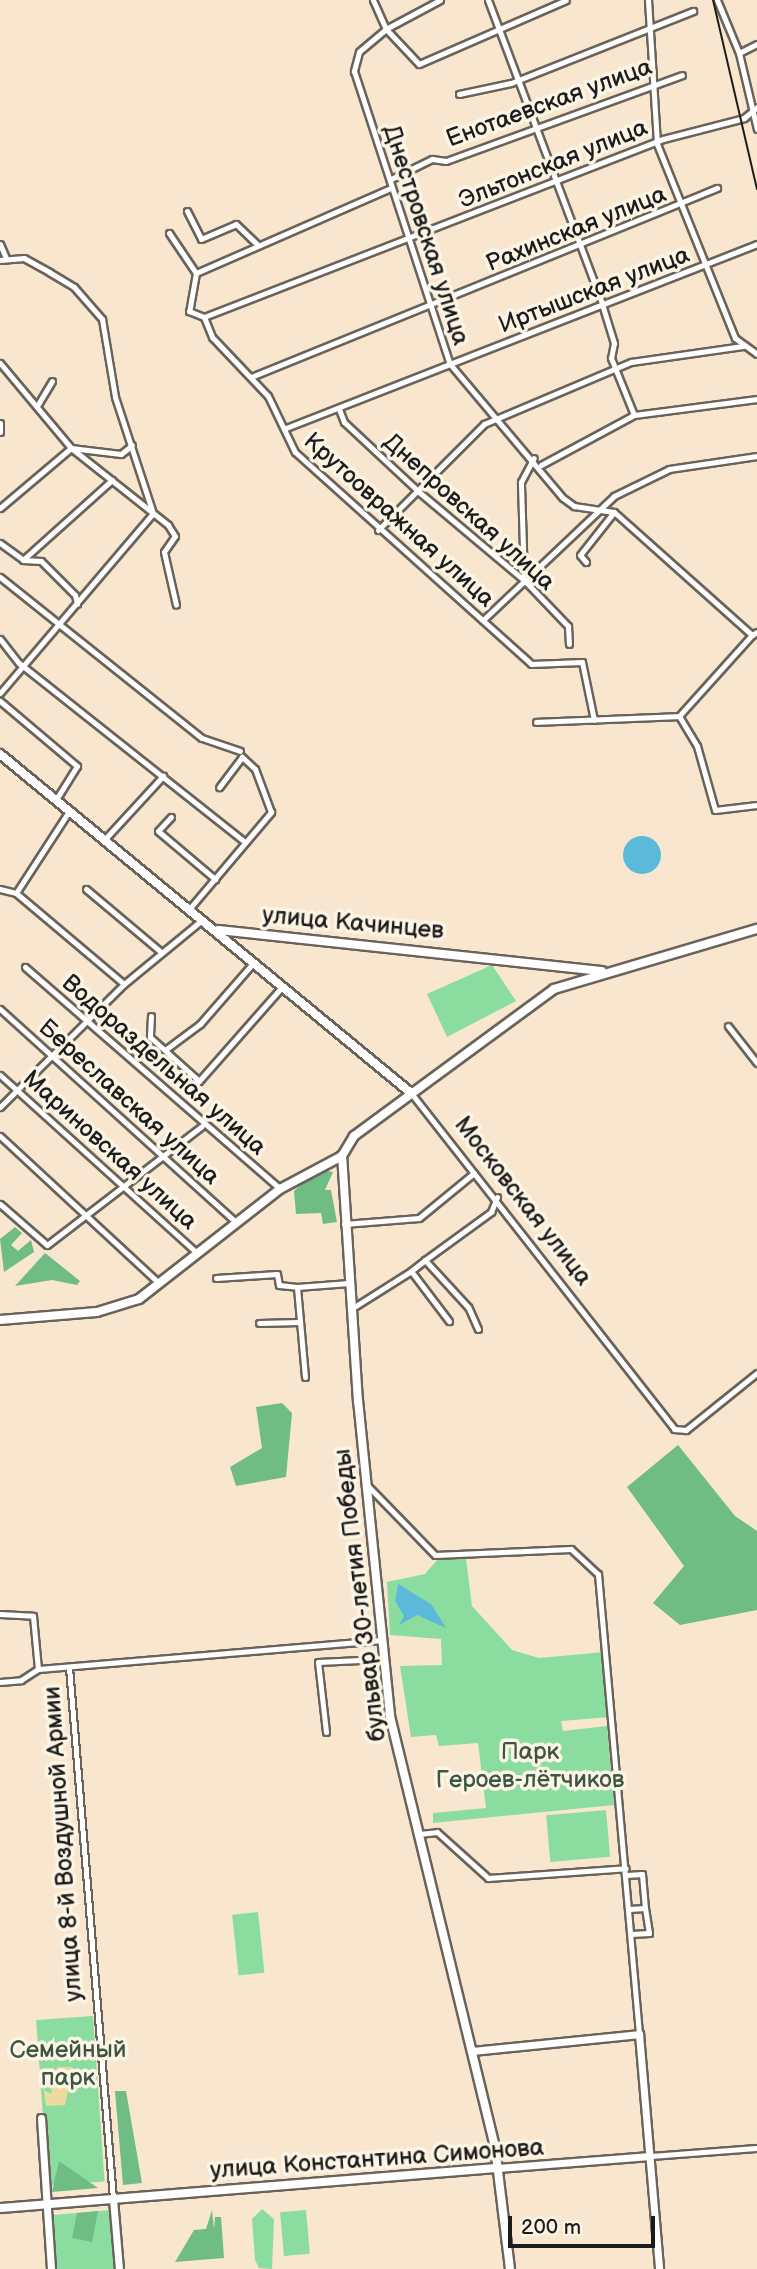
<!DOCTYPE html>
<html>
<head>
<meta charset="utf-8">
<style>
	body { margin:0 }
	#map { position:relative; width:757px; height:2269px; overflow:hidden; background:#f8e6ce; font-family:"Balsamiq Sans",sans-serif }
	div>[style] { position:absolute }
	.green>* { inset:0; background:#8add9e; transform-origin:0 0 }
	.forest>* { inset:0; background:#6fbc85 }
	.sand>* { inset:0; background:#eeda9e }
	.water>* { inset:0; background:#5bbad9 }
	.round { border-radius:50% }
	.roads { filter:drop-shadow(2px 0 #69635a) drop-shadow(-2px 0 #69635a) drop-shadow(0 2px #69635a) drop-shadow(0 -2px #69635a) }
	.minor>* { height:5px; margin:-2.5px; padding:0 2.5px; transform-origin:2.5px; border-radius:2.5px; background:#fff }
	.tertiary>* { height:7px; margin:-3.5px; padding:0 3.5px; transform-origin:3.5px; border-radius:3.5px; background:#fff }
	.secondary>* { height:8px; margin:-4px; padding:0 4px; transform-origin:4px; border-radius:4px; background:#fff }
	.tram>* { height:2px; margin:-1px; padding:0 1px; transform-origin:1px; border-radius:1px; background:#1c1c1c }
	span { translate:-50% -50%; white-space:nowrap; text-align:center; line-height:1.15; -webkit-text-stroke:7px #fcf5e5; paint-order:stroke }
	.street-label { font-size:24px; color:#1c1c1c }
	.park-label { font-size:24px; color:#3d5643 }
	.scale { position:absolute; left:508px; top:2216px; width:147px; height:32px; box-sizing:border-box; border:4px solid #1c1c1c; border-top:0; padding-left:9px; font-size:21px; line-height:24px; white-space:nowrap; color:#1c1c1c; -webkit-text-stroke:5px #fcf5e5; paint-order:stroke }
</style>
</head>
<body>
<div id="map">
	<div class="green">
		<i style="clip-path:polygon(492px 965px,516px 1001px,447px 1037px,427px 994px)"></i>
		<i style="clip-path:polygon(438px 1559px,466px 1559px,472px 1606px,512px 1650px,539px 1658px,604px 1652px,610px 1717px,561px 1721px,563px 1731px,607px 1726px,614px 1805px,433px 1823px,433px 1813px,486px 1808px,478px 1743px,439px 1746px,436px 1735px,411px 1737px,400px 1666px,442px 1665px,441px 1639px,390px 1635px,387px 1582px,425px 1574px)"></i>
		<i style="left:606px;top:1810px;width:47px;height:60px;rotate:85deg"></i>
		<i style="left:258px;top:1912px;width:61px;height:26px;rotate:84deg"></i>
		<i style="left:93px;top:2016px;width:166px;height:57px;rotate:86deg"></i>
		<i style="clip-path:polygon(262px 2209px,274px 2219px,272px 2269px,259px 2268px,255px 2260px,252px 2219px)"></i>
		<i style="left:111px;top:2210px;width:59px;height:61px;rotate:85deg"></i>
		<i style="left:306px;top:2210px;width:44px;height:26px;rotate:85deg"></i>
	</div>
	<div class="forest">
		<i style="clip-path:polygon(319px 1169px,333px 1172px,325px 1190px,331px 1190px,337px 1222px,323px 1224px,321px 1213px,296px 1214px,294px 1191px)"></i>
		<i style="clip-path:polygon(15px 1227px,22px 1233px,11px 1245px,18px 1251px,31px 1240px,34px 1252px,4px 1272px,0 1239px)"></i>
		<i style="clip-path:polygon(45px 1253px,80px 1281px,77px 1285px,52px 1280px,15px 1286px)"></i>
		<i style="clip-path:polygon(282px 1403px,292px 1413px,286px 1477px,236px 1486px,230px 1467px,262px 1448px,256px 1407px)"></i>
		<i style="clip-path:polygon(678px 1445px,735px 1516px,757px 1531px,757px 1610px,680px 1625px,653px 1603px,684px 1566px,627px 1487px)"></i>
		<i style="clip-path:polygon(115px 2091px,126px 2091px,142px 2183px,123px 2185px)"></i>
		<i style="clip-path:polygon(59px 2161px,98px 2188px,52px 2192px)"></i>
		<i style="clip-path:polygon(212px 2210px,214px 2229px,215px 2217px,221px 2217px,224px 2258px,175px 2262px,194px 2230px,206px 2229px)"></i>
		<i style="clip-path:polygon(98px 2211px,92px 2242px,72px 2238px,77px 2213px)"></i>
	</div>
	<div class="sand">
		<i style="clip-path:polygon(57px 2067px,73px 2067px,65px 2105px,46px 2106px,44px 2090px,51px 2094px)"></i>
	</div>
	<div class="water">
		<i class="round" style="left:623px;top:836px;width:38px;height:38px"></i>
		<i style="clip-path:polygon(398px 1584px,431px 1604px,446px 1628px,417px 1615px,399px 1625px,404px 1616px,395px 1601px)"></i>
	</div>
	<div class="roads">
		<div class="minor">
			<i style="left:373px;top:0;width:32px;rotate:66deg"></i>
			<i style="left:386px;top:29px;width:35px;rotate:140deg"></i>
			<i style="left:359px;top:52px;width:20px;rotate:105deg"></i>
			<i style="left:354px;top:71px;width:308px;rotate:71.9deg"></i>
			<i style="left:450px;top:364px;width:175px;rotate:49.9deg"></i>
			<i style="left:563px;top:498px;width:14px;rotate:36deg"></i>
			<i style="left:574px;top:506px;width:40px;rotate:8.5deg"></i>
			<i style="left:614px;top:512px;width:185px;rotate:41.7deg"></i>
			<i style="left:752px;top:635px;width:6px;rotate:-31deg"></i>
			<i style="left:440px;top:0;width:61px;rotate:151.8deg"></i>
			<i style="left:386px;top:29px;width:48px;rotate:46.7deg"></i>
			<i style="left:419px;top:64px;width:160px;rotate:-23.5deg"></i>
			<i style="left:488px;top:0;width:325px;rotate:69.4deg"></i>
			<i style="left:602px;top:304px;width:41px;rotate:72.9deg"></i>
			<i style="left:614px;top:343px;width:15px;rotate:101deg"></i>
			<i style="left:611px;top:358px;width:61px;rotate:68deg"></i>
			<i style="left:648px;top:0;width:144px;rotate:86.4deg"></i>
			<i style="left:657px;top:144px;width:209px;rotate:68.1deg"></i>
			<i style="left:735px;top:338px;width:27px;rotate:36deg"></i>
			<i style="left:717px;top:0;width:57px;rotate:67.5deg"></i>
			<i style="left:739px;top:53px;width:78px;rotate:76.7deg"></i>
			<i style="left:739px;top:53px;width:20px;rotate:-27deg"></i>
			<i style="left:459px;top:94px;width:53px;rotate:-11.9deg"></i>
			<i style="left:511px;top:83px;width:196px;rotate:-21.6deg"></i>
			<i style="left:391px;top:179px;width:46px;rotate:-26deg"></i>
			<i style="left:432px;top:159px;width:14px;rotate:8deg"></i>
			<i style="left:446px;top:161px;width:251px;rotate:-20deg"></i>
			<i style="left:187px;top:211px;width:31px;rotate:63deg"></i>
			<i style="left:201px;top:239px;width:38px;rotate:-23deg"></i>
			<i style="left:236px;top:224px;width:29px;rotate:44deg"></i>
			<i style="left:169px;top:233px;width:48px;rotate:56deg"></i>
			<i style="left:0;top:244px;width:15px;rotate:67deg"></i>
			<i style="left:0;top:260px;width:24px;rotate:-5deg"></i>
			<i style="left:24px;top:258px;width:29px;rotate:29deg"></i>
			<i style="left:49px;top:272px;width:29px;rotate:31deg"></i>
			<i style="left:74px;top:287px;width:43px;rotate:48.8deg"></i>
			<i style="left:102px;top:319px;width:79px;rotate:80.5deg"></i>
			<i style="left:115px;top:397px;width:122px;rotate:71.9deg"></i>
			<i style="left:196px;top:273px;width:39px;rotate:100deg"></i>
			<i style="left:189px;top:311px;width:16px;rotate:22deg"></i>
			<i style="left:204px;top:317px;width:22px;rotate:68deg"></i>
			<i style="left:212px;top:337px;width:81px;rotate:46.5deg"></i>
			<i style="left:268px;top:396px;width:62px;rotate:64.3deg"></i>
			<i style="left:295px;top:452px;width:317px;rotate:41.9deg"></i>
			<i style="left:531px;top:664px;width:51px;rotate:-2.2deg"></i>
			<i style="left:582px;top:662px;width:59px;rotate:78.3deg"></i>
			<i style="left:196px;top:273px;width:210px;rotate:-23.6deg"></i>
			<i style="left:204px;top:317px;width:492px;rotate:-21.2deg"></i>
			<i style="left:663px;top:139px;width:84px;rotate:-14.5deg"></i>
			<i style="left:744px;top:118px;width:17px;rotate:-40deg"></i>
			<i style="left:0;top:363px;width:111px;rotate:50.1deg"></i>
			<i style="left:71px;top:448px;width:124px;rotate:38.4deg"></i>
			<i style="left:168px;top:525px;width:13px;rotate:58deg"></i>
			<i style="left:175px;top:536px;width:19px;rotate:125deg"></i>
			<i style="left:164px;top:552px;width:54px;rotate:77.2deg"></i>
			<i style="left:251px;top:377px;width:503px;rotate:-22.08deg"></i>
			<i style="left:37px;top:406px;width:29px;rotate:-59deg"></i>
			<i style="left:339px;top:409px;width:14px;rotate:69deg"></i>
			<i style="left:344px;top:422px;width:103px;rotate:43deg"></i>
			<i style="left:419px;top:492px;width:137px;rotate:40deg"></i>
			<i style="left:524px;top:580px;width:64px;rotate:46.3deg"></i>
			<i style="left:568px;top:626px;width:18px;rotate:87deg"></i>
			<i style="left:0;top:423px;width:9px;rotate:90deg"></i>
			<i style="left:286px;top:428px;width:506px;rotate:-21.34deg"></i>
			<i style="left:541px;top:465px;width:106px;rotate:-28.3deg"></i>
			<i style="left:634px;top:415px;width:124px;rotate:-7.4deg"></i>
			<i style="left:0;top:508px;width:93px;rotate:-40.2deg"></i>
			<i style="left:71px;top:448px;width:50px;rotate:6.8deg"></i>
			<i style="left:121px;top:454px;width:14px;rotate:-39deg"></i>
			<i style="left:378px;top:530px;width:150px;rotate:-45deg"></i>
			<i style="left:484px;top:424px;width:160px;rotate:-22.9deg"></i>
			<i style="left:631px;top:362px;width:113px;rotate:-8.1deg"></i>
			<i style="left:0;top:543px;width:29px;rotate:36deg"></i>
			<i style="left:23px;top:560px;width:18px;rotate:3deg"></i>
			<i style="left:41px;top:561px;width:48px;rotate:45deg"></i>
			<i style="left:75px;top:595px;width:9px;rotate:77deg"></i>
			<i style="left:25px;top:558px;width:117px;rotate:-41.9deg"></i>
			<i style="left:586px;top:562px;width:9px;rotate:-131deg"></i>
			<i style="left:580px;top:555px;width:55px;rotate:-51.7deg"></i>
			<i style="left:0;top:577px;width:258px;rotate:38.6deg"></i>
			<i style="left:202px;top:738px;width:40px;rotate:18.9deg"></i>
			<i style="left:524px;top:580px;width:98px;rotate:-91.8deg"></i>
			<i style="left:521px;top:482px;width:27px;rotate:-62deg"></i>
			<i style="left:483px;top:620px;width:180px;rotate:-43.4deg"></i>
			<i style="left:614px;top:496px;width:61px;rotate:-26.1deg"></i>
			<i style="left:669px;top:469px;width:89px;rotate:-8.4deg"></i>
			<i style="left:0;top:639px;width:31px;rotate:52deg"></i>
			<i style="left:19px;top:663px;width:288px;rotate:38.4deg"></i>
			<i style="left:0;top:693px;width:236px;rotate:-49.6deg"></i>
			<i style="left:0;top:701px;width:101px;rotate:40.2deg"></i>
			<i style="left:77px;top:766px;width:39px;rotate:122deg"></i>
			<i style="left:679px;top:716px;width:35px;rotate:59deg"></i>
			<i style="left:697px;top:746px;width:66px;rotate:74.3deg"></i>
			<i style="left:715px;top:810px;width:42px;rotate:-6.8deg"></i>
			<i style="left:536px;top:722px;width:143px;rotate:-2.4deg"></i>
			<i style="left:679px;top:716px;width:109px;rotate:-48deg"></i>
			<i style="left:171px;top:817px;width:19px;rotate:133deg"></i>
			<i style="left:158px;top:831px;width:75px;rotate:40.1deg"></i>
			<i style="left:105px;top:839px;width:86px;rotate:-47.4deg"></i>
			<i style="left:0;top:889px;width:16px;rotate:14deg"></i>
			<i style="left:16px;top:893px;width:141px;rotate:40.1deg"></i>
			<i style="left:86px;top:889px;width:97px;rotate:40deg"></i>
			<i style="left:16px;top:893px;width:99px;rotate:-57deg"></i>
			<i style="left:190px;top:908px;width:126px;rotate:-49.8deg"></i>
			<i style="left:271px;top:812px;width:46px;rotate:-110.4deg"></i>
			<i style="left:255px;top:769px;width:18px;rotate:-137deg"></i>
			<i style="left:242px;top:757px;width:38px;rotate:127deg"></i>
			<i style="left:25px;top:967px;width:338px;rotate:41deg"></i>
			<i style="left:0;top:1009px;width:316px;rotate:42.1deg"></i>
			<i style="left:151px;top:1016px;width:21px;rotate:93deg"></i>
			<i style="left:150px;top:1037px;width:66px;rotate:41.9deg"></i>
			<i style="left:199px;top:1081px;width:125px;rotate:-48.6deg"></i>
			<i style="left:728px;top:1026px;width:47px;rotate:51.9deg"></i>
			<i style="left:165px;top:1050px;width:44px;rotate:-36.6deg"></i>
			<i style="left:200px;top:1024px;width:82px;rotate:-48.9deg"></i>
			<i style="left:0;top:1075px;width:264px;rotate:42.1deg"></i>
			<i style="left:411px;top:1093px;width:427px;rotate:51.9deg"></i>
			<i style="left:674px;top:1429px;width:12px;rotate:5deg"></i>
			<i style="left:686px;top:1430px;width:91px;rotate:-38.8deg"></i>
			<i style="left:0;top:1107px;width:175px;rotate:-44.8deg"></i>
			<i style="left:124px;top:984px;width:102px;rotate:-39.4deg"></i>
			<i style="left:0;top:1136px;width:217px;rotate:42.8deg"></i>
			<i style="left:0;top:1204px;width:62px;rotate:41.1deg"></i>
			<i style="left:47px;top:1245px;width:195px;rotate:-37.5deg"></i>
			<i style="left:344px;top:1224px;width:75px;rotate:-4.6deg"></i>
			<i style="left:419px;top:1218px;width:71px;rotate:-39.3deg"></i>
			<i style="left:411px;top:1271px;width:18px;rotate:-38deg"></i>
			<i style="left:216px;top:1278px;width:61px;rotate:-3.8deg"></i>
			<i style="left:277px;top:1274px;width:11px;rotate:80deg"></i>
			<i style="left:279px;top:1285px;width:18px;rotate:6deg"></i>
			<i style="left:351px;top:1309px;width:71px;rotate:-32.3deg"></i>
			<i style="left:411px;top:1271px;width:63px;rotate:52.8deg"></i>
			<i style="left:259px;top:1323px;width:41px;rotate:-1.4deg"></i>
			<i style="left:478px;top:1329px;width:24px;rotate:-114deg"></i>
			<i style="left:468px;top:1307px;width:64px;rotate:-132.5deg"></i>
			<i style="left:425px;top:1260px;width:82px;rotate:-36deg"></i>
			<i style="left:491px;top:1212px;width:16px;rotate:-68deg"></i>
			<i style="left:305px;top:1377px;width:90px;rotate:-95.1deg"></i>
			<i style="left:297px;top:1287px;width:52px;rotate:-4.4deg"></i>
			<i style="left:365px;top:1483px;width:100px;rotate:45.8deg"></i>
			<i style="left:435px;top:1555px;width:136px;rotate:-2.5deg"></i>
			<i style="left:571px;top:1549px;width:37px;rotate:43deg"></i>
			<i style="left:598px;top:1574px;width:462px;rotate:84.9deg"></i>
			<i style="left:0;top:1614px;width:33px;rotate:3deg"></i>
			<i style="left:33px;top:1616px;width:53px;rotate:84.6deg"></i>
			<i style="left:69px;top:1667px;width:534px;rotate:85.27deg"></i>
			<i style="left:0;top:1682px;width:21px;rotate:-5deg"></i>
			<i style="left:21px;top:1680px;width:20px;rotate:-33deg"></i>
			<i style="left:38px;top:1669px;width:343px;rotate:-4.8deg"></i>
			<i style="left:326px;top:1732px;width:70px;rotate:-96.5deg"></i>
			<i style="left:318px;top:1662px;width:64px;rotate:-2.7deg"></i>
			<i style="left:419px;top:1834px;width:18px;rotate:-6deg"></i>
			<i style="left:437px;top:1832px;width:69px;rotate:42deg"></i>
			<i style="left:488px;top:1878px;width:138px;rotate:-4.1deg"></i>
			<i style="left:627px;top:1875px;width:15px;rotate:-4deg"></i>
			<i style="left:642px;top:1874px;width:34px;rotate:85deg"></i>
			<i style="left:645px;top:1908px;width:16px;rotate:176deg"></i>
			<i style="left:631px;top:1934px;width:18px;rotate:-3deg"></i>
			<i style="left:649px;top:1933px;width:25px;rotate:-99deg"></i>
			<i style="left:650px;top:2156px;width:107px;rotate:-4.3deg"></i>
		</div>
		<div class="tertiary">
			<i style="left:473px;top:2051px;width:167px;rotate:-5.8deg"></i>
			<i style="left:639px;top:2034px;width:236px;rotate:85.1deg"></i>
			<i style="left:41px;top:2118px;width:151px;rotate:86.2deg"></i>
			<i style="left:498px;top:2168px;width:152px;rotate:-4.5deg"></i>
			<i style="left:113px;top:2199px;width:70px;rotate:85.1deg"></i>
		</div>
		<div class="secondary">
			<i style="left:0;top:754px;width:533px;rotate:39.52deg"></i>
			<i style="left:218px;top:930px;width:386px;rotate:6.1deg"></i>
			<i style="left:0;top:1320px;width:97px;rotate:-4.7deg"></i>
			<i style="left:97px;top:1312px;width:44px;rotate:-17.2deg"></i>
			<i style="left:139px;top:1299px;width:179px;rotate:-38deg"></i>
			<i style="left:280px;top:1189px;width:70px;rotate:-28deg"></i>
			<i style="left:0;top:2208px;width:500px;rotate:-4.6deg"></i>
			<i style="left:510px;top:2269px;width:123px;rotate:-97deg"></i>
			<i style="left:495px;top:2147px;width:445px;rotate:-103.7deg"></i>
			<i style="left:390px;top:1715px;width:315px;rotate:-95.8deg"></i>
			<i style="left:358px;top:1402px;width:247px;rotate:-93.7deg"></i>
			<i style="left:342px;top:1156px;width:23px;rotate:-59deg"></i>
			<i style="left:354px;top:1136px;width:248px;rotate:-36.3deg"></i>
			<i style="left:554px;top:989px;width:212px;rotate:-16.5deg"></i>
		</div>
	</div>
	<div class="tram">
		<i style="left:713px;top:0;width:194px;rotate:76.9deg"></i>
	</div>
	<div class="street-label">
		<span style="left:549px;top:103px;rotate:-20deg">Енотаевская улица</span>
		<span style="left:553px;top:164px;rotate:-22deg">Эльтонская улица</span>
		<span style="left:576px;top:229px;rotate:-22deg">Рахинская улица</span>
		<span style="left:426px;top:235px;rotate:72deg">Днестровская улица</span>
		<span style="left:594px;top:290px;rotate:-21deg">Иртышская улица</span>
		<span style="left:469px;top:512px;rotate:42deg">Днепровская улица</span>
		<span style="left:399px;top:520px;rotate:42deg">Крутоовражная улица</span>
		<span style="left:353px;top:923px;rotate:5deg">улица Качинцев</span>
		<span style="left:164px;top:1065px;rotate:41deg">Водораздельная улица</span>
		<span style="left:129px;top:1102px;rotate:42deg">Береславская улица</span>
		<span style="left:110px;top:1150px;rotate:42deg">Мариновская улица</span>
		<span style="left:523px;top:1201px;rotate:52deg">Московская улица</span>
		<span style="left:360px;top:1595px;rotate:-97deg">бульвар 30-летия Победы</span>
		<span style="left:63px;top:1844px;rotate:-94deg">улица 8-й Воздушной Армии</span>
		<span style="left:377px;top:2159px;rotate:-4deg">улица Константина Симонова</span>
	</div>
	<div class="park-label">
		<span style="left:530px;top:1766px">Парк<br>Героев-лётчиков</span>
		<span style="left:68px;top:2064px">Семейный<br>парк</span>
	</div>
	<div class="scale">200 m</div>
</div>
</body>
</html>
